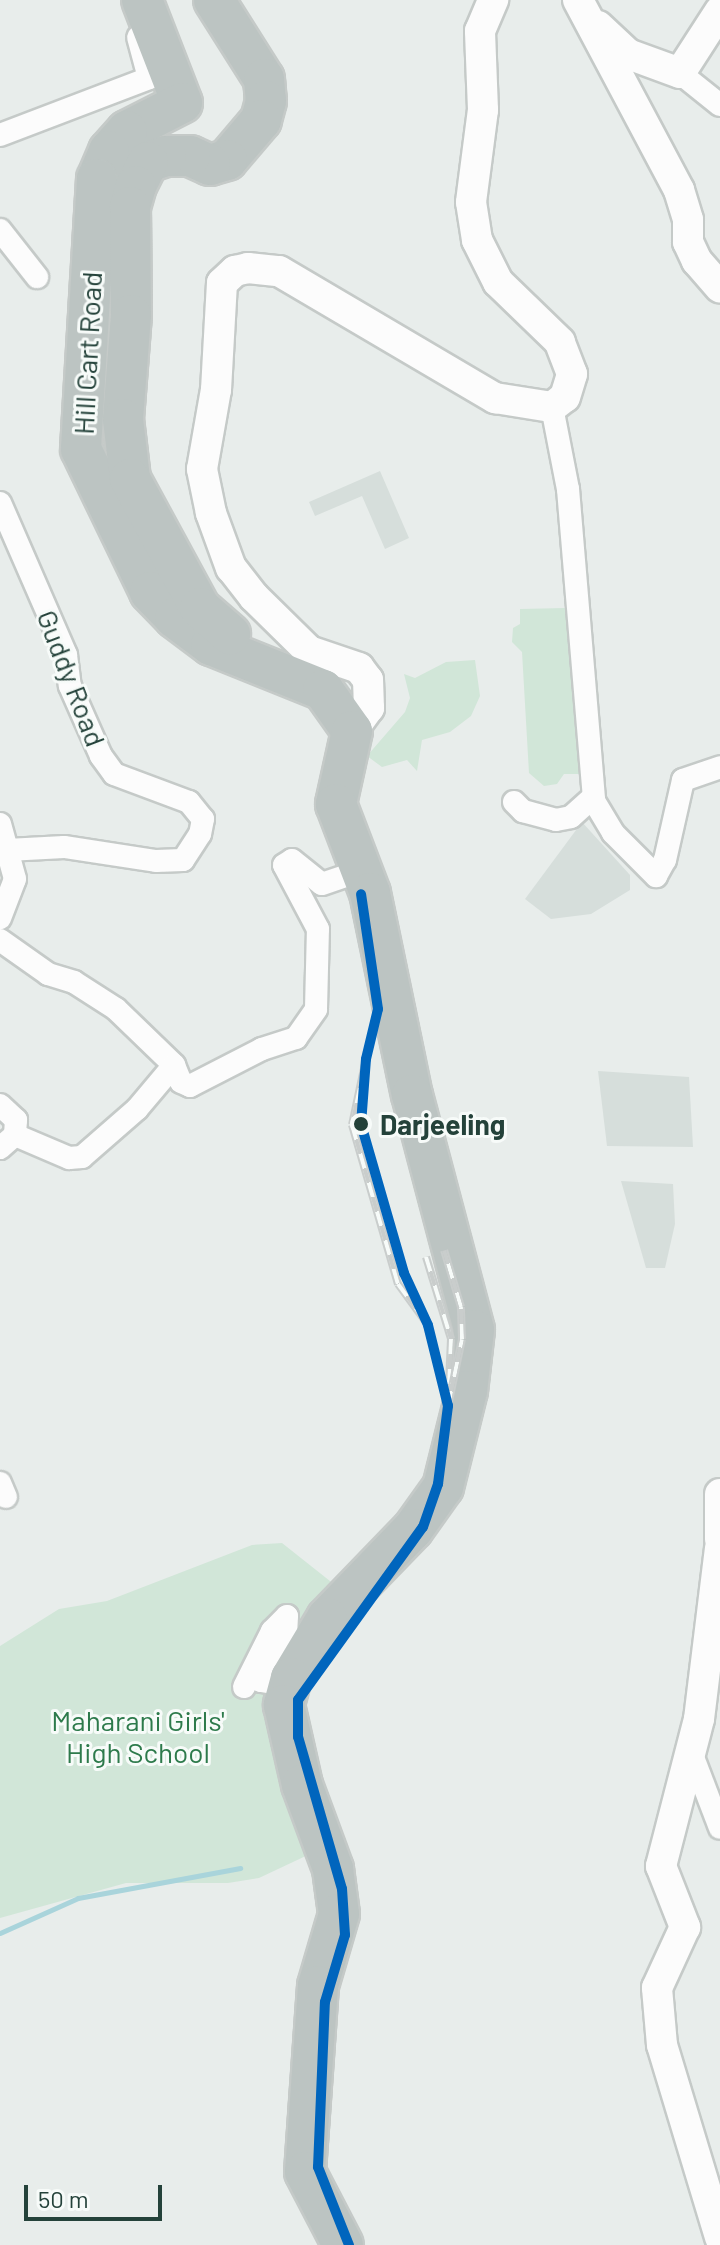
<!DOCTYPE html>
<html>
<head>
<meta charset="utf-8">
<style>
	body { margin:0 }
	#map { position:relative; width:720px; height:2245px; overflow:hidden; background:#e8edeb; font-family:Barlow,sans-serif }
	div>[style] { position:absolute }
	.built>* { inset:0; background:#d6dedb }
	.green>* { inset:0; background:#d1e6d8 }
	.stream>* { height:5px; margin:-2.5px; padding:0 2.5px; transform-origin:2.5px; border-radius:2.5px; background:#a9d4db }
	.roads { filter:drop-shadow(2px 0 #c5cac8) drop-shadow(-2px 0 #c5cac8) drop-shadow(0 2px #c5cac8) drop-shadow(0 -2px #c5cac8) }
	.street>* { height:22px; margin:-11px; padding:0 11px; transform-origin:11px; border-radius:11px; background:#fcfcfc }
	.secondary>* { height:30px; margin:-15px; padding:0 15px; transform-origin:15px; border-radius:15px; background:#fcfcfc }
	.highway>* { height:40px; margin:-20px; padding:0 20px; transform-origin:20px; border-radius:20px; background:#bcc4c2 }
	.rail>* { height:8px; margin-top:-4px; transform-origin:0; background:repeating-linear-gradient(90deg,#f7fbf9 0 15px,#c9cdcc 0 30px); box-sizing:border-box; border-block:2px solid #c9cdcc }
	.rail-1>* { height:10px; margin:-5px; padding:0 5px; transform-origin:5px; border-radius:5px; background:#0065bd }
	.dots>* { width:22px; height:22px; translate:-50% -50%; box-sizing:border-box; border:4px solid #f7fbf9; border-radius:50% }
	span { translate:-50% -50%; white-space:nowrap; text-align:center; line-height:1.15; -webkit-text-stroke:6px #f7fbf9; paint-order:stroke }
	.street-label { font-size:28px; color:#24423a }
	.stop-label { font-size:28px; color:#24423a; font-weight:700 }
	.left { translate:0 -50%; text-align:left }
	.park-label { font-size:28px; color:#2d7a4b }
	.scale { position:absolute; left:24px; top:2185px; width:138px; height:36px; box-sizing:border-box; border:4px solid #24423a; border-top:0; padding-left:10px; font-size:24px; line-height:28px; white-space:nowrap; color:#24423a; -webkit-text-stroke:6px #f7fbf9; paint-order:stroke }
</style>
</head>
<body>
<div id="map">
	<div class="built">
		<i style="clip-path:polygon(380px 471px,409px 538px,385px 549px,362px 496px,315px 516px,309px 502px)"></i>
		<i style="clip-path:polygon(582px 822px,630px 875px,630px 890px,591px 914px,551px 919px,525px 899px)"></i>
		<i style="clip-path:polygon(598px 1071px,689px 1077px,693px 1147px,607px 1146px)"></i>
		<i style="clip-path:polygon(621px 1181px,673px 1184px,675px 1224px,665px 1268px,646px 1268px)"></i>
	</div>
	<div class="green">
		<i style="clip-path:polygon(565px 608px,581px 761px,579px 774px,564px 774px,557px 784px,544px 786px,529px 773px,522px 652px,512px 642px,513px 628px,520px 624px,520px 609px)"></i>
		<i style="clip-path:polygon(475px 660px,480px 696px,471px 716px,450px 732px,422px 740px,417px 771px,407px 760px,382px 767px,367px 756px,405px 712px,410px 698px,404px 674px,415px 678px,446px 662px)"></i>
		<i style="clip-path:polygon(282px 1543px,335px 1585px,278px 1689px,310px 1854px,259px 1878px,228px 1883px,126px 1883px,0 1918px,0 1646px,59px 1609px,107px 1601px,252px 1545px)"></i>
	</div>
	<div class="stream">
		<i style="left:0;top:1933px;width:85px;rotate:-24.2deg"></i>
		<i style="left:78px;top:1898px;width:165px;rotate:-10.5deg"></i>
	</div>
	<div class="roads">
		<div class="street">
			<i style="left:680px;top:73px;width:51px;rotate:38.7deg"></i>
			<i style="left:0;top:135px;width:160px;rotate:-20.9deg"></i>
			<i style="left:149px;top:78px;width:42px;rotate:-105deg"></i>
			<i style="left:0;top:230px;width:60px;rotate:51.8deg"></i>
			<i style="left:552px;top:407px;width:84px;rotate:79deg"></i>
			<i style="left:568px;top:489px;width:313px;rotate:85.2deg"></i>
			<i style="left:594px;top:801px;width:37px;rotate:59deg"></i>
			<i style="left:613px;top:833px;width:61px;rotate:45deg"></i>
			<i style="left:656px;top:876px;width:18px;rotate:-61deg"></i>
			<i style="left:665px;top:860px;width:82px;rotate:-77.3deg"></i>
			<i style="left:683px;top:780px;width:39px;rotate:-19deg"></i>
			<i style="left:0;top:503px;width:166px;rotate:66.5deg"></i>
			<i style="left:66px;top:655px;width:31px;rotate:83deg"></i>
			<i style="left:70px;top:686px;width:77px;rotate:66.1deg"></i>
			<i style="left:101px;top:756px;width:22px;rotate:54deg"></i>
			<i style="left:114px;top:774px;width:80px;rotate:20.5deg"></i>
			<i style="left:189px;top:802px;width:22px;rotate:51deg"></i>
			<i style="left:203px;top:819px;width:15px;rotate:101deg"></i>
			<i style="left:200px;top:834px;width:31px;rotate:123deg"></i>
			<i style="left:183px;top:860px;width:27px;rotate:178deg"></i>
			<i style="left:156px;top:861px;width:93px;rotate:-171.3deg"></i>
			<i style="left:64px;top:847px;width:57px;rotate:177deg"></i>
			<i style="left:514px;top:802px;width:13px;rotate:45deg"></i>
			<i style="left:523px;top:811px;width:34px;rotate:15deg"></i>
			<i style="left:556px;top:820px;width:15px;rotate:-11deg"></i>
			<i style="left:571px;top:817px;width:30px;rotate:-42deg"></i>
			<i style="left:0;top:824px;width:57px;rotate:74.7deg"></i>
			<i style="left:15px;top:879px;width:42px;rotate:111deg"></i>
			<i style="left:0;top:940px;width:59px;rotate:35.3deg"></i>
			<i style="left:48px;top:974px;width:27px;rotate:17deg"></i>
			<i style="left:74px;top:982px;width:50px;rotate:32.7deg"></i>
			<i style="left:116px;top:1009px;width:81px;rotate:44deg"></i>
			<i style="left:0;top:1105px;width:22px;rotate:43deg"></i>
			<i style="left:16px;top:1120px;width:15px;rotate:94deg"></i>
			<i style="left:15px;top:1135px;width:20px;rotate:139deg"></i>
			<i style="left:15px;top:1135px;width:59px;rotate:23.1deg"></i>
			<i style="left:69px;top:1158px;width:13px;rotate:-4deg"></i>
			<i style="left:82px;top:1157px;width:73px;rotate:-41.1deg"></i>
			<i style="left:137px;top:1109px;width:57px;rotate:-49.9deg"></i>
			<i style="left:174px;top:1065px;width:18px;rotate:68deg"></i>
			<i style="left:181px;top:1082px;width:10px;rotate:24deg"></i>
			<i style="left:190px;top:1086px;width:81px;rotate:-27.2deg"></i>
			<i style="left:262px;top:1049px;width:36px;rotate:-18deg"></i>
			<i style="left:296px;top:1038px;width:35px;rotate:-55deg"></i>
			<i style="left:316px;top:1009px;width:80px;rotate:-88.6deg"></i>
			<i style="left:318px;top:929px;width:72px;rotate:-118deg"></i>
			<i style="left:284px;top:865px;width:9px;rotate:-32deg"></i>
			<i style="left:292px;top:860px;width:38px;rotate:39deg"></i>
			<i style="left:322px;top:884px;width:43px;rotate:-18.9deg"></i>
			<i style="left:0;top:1483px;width:15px;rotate:67deg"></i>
			<i style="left:244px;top:1687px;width:63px;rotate:-63.4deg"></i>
			<i style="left:272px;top:1631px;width:21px;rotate:-45deg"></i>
			<i style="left:287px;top:1616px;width:17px;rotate:93deg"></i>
			<i style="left:286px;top:1633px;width:54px;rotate:117.5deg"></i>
			<i style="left:261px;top:1681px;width:12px;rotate:9deg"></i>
			<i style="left:273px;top:1683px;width:24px;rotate:-55deg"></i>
			<i style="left:691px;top:1752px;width:81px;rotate:69.1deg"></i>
		</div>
		<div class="secondary">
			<i style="left:578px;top:0;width:215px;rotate:62deg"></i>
			<i style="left:679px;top:190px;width:31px;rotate:73deg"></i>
			<i style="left:688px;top:220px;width:22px;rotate:90deg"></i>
			<i style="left:688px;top:242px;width:21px;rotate:65deg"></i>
			<i style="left:697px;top:261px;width:35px;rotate:49deg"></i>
			<i style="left:598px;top:26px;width:41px;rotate:43deg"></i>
			<i style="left:628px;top:54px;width:55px;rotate:20.1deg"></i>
			<i style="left:680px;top:73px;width:74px;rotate:-57.2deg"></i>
			<i style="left:352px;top:731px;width:29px;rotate:-54deg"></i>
			<i style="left:369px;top:708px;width:28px;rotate:-92deg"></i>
			<i style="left:368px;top:680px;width:15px;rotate:-127deg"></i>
			<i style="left:359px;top:668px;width:53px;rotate:-161.2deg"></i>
			<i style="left:309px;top:651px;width:77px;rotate:-135.5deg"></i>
			<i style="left:254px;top:597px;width:37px;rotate:-128deg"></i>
			<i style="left:231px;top:568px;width:59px;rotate:-110deg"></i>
			<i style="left:211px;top:513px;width:45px;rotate:-101.6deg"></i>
			<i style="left:202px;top:469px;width:80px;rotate:-80deg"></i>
			<i style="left:216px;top:390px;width:107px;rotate:-86.8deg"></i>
			<i style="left:222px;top:283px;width:18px;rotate:-43deg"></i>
			<i style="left:235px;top:271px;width:13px;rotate:-13deg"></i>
			<i style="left:248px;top:268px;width:31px;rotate:6deg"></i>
			<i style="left:279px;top:271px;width:251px;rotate:30.5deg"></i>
			<i style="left:495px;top:398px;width:58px;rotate:9deg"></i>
			<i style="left:552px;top:407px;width:16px;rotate:-38deg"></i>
			<i style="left:565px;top:397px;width:24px;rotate:-73deg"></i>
			<i style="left:572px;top:374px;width:34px;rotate:-111deg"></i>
			<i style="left:560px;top:342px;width:86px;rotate:-135.9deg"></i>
			<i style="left:498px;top:282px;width:47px;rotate:-116.6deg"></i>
			<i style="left:477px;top:240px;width:38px;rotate:-99deg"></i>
			<i style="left:471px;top:202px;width:93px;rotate:-82.6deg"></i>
			<i style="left:483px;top:110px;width:79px;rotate:-92.2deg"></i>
			<i style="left:480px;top:31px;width:34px;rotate:-67deg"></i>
			<i style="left:720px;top:1494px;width:45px;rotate:90deg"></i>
			<i style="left:720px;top:1548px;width:172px;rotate:97deg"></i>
			<i style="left:699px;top:1719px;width:152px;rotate:104.5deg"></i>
			<i style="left:661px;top:1866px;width:66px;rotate:68.5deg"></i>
			<i style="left:685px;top:1927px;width:67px;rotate:114.7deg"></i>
			<i style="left:657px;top:1988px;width:57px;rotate:85deg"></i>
			<i style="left:662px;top:2045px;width:201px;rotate:73.2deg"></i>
		</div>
		<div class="highway">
			<i style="left:142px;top:0;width:110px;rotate:68.8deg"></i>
			<i style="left:182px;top:103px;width:62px;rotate:153deg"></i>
			<i style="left:127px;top:131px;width:27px;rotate:132deg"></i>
			<i style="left:109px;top:151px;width:30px;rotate:113deg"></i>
			<i style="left:97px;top:179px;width:270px;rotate:93.4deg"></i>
			<i style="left:81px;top:449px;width:159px;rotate:64.2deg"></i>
			<i style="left:150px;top:592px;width:36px;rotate:46deg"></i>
			<i style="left:175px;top:618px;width:45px;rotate:36.9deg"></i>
			<i style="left:211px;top:645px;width:121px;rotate:21.9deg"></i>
			<i style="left:323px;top:690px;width:50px;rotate:54.7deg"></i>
			<i style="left:352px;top:731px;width:75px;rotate:102.4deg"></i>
			<i style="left:336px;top:804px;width:95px;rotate:69.1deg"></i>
			<i style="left:370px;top:893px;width:206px;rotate:78.3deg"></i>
			<i style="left:412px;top:1095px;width:243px;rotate:75.2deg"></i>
			<i style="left:474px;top:1330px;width:61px;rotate:96.5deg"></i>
			<i style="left:467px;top:1391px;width:99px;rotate:104deg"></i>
			<i style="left:443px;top:1487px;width:52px;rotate:125.5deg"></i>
			<i style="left:413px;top:1529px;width:124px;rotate:134deg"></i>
			<i style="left:327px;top:1618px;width:70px;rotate:121deg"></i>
			<i style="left:291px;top:1678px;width:28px;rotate:105deg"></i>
			<i style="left:284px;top:1705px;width:82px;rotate:77.3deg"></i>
			<i style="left:302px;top:1785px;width:90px;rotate:69.7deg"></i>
			<i style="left:333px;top:1869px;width:45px;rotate:82.4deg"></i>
			<i style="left:339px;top:1914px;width:75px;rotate:106.3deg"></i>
			<i style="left:318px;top:1986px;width:186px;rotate:94deg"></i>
			<i style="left:305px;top:2172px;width:82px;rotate:62.5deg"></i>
			<i style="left:214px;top:0;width:93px;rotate:57.7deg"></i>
			<i style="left:264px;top:79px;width:22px;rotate:85deg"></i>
			<i style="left:266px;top:101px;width:20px;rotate:105deg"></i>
			<i style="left:261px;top:120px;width:52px;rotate:130.4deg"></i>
			<i style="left:227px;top:160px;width:18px;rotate:164deg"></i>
			<i style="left:210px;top:165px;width:22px;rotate:-156deg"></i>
			<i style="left:190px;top:156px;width:24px;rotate:180deg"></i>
			<i style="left:166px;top:156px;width:19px;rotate:162deg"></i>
			<i style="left:148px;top:162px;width:27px;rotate:117deg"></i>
			<i style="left:136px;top:186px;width:22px;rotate:106deg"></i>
			<i style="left:130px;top:207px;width:108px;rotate:89.5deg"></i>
			<i style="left:131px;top:315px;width:104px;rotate:94.4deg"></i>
			<i style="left:123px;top:419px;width:60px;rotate:83.3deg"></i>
			<i style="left:130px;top:479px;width:147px;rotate:61.5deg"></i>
			<i style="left:200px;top:608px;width:40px;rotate:41deg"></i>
		</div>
	</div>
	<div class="rail">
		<i style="left:366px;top:1059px;width:67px;rotate:102deg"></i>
		<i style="left:352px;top:1125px;width:166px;rotate:73.9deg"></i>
		<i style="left:398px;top:1284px;width:51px;rotate:53.8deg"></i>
		<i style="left:426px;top:1257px;width:86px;rotate:73deg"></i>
		<i style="left:451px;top:1339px;width:67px;rotate:92.6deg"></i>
		<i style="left:448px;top:1406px;width:68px;rotate:-78.2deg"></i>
		<i style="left:462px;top:1339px;width:32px;rotate:-92deg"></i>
		<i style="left:461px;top:1307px;width:59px;rotate:-106.6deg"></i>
	</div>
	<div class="rail-1">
		<i style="left:349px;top:2245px;width:84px;rotate:-111.7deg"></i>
		<i style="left:318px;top:2167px;width:165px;rotate:-87.6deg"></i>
		<i style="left:325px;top:2002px;width:70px;rotate:-73.4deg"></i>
		<i style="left:345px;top:1935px;width:46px;rotate:-93.7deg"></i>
		<i style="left:342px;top:1889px;width:158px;rotate:-106.1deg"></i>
		<i style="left:298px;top:1737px;width:37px;rotate:-90deg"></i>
		<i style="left:298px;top:1700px;width:213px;rotate:-54.2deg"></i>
		<i style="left:423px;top:1527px;width:46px;rotate:-70.8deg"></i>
		<i style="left:438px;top:1484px;width:79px;rotate:-82.7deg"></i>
		<i style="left:448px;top:1406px;width:83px;rotate:-103.9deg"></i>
		<i style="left:428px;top:1325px;width:57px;rotate:-114.8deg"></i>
		<i style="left:404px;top:1273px;width:155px;rotate:-106.1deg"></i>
		<i style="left:361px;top:1124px;width:65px;rotate:-85.6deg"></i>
		<i style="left:366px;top:1059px;width:51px;rotate:-76.5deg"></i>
		<i style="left:378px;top:1009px;width:116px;rotate:-98.4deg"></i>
	</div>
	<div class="dots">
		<i style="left:361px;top:1124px;background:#24423a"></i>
	</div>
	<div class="street-label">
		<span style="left:87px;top:353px;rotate:-87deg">Hill Cart Road</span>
		<span style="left:72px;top:678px;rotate:69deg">Guddy Road</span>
	</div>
	<div class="stop-label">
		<span class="left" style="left:380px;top:1124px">Darjeeling</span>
	</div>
	<div class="park-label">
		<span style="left:138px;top:1736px">Maharani Girls'<br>High School</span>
	</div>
	<div class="scale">50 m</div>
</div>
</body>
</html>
